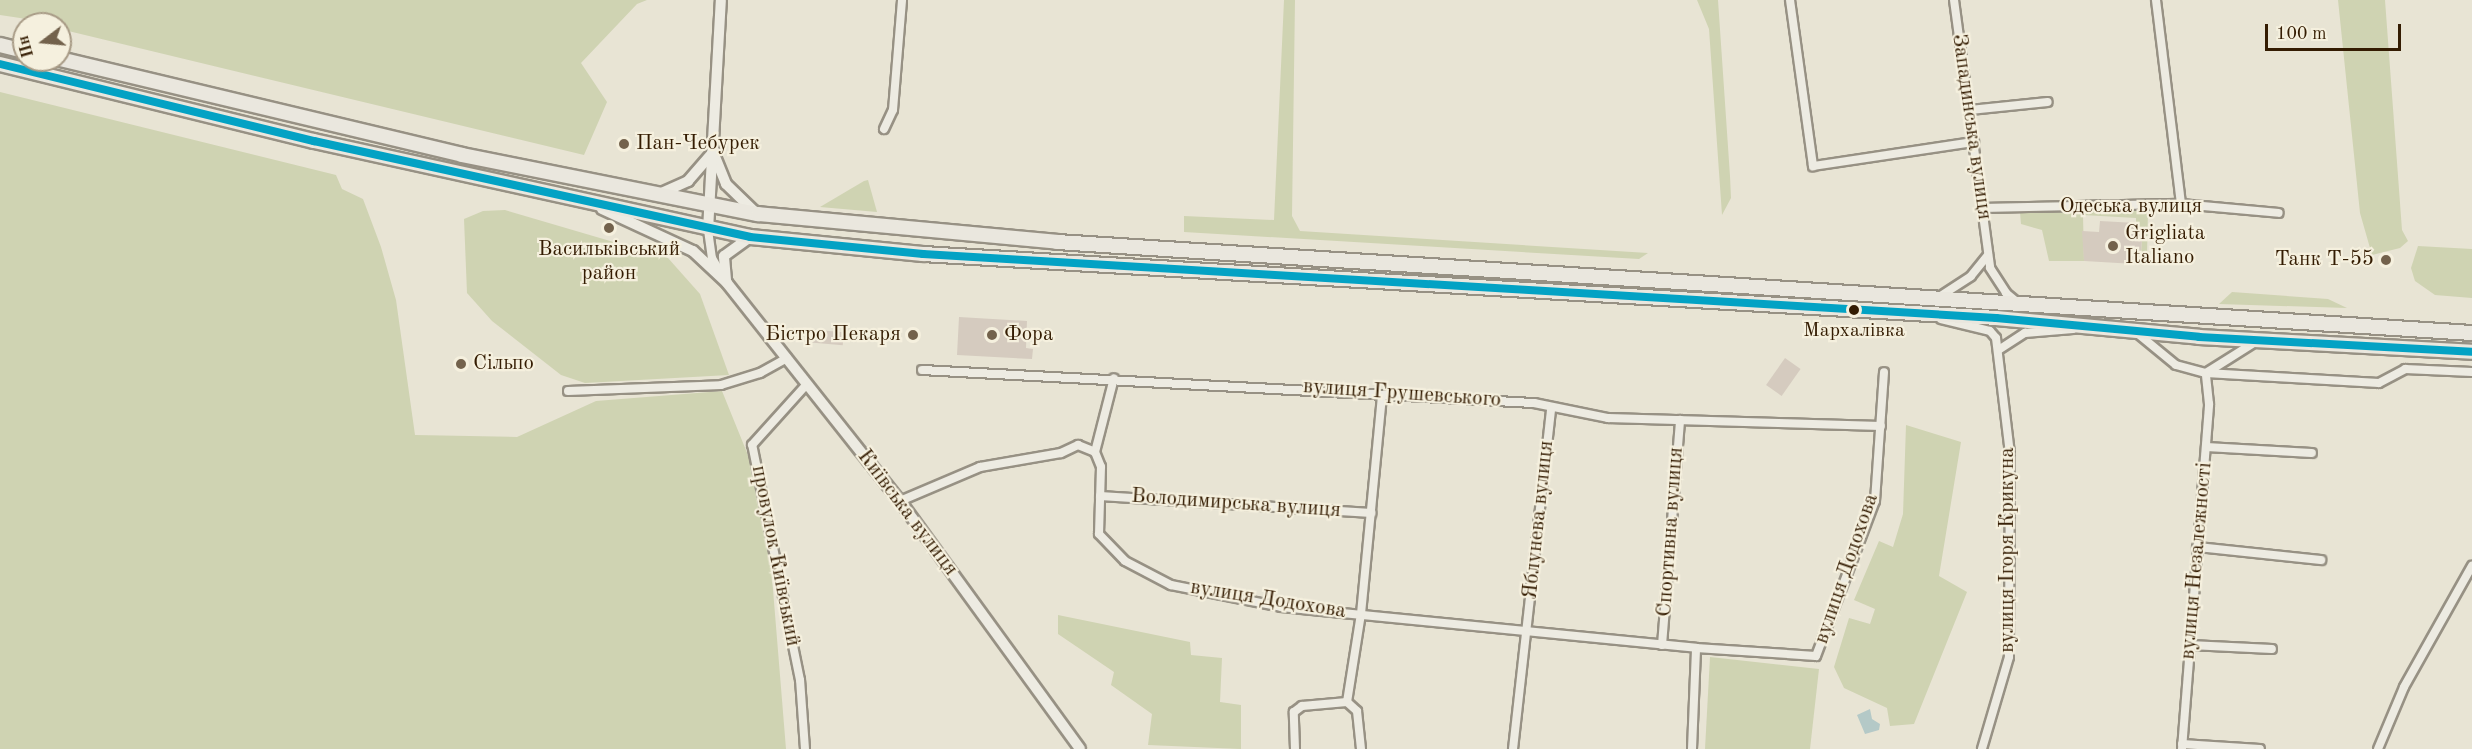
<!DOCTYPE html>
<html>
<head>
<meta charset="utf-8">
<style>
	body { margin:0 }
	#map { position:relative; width:2472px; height:749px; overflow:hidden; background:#e8e4d4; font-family:"Old Standard TT",serif }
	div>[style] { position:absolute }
	.green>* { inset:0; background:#cfd3b2 }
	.water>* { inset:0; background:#b4c9c7 }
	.building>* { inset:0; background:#d5cbbf; transform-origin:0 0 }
	.roads { filter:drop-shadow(2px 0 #979184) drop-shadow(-2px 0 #979184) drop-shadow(0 2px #979184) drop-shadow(0 -2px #979184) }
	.minor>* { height:8px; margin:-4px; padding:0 4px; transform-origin:4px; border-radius:4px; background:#edebe2 }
	.tertiary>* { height:10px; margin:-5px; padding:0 5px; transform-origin:5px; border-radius:5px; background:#edebe2 }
	.trunk>* { height:14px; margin:-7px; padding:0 7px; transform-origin:7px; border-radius:7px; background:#eae7de }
	.bus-1>* { height:8px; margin:-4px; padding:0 4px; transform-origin:4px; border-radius:4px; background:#03a2c4 }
	.dots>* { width:16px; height:16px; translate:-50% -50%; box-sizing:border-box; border:3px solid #f5f0de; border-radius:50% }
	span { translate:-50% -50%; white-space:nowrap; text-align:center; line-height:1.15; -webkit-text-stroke:4.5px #f5f0de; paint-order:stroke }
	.bus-label { font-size:20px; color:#341c02 }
	.street-label { font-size:21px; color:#341c02 }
	.poi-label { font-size:21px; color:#341c02 }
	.left { translate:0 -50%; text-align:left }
	.right { translate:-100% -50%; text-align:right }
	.north { position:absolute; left:12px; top:12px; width:60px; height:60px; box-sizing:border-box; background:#f5f0de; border:2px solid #a89b86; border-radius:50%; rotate:254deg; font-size:16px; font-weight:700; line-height:24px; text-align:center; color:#341c02 }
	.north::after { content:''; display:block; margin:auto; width:21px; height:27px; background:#73624c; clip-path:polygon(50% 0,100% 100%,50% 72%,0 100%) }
	.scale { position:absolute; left:2265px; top:24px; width:136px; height:27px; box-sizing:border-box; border:3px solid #341c02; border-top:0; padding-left:8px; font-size:18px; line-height:21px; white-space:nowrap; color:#341c02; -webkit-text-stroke:4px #f5f0de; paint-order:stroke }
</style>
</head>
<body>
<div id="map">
	<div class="green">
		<i style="clip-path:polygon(0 0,647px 0,637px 4px,581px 63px,607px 102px,584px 155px,60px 29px,60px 24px,0 15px)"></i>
		<i style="clip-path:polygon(1284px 0,1295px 0,1292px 216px,1300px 231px,1648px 253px,1639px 259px,1184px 232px,1184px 216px,1274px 220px)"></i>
		<i style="clip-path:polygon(1697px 0,1718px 0,1730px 176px,1731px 198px,1722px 215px,1709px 29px)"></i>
		<i style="clip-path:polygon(2338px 0,2385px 0,2402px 230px,2408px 241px,2400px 248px,2372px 255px,2360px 213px)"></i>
		<i style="clip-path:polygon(0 92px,336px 175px,342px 189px,363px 199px,381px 247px,396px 300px,415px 435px,517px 437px,596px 401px,722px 391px,752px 465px,771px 565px,786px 749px,0 749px)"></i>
		<i style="clip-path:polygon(868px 180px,877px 212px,820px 207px,864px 181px)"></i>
		<i style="clip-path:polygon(505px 210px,668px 258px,700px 294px,729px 375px,585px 383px,561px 375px,492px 321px,467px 293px,464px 219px,483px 211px)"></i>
		<i style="clip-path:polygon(2148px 210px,2147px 257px,2141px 252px,2143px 230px,2136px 229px,2136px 218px,2083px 215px,2084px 261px,2049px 261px,2042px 230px,2021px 224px,2020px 212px)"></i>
		<i style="clip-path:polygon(2418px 246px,2472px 249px,2472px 298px,2435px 295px,2415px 281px,2411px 268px)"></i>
		<i style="clip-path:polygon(2232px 292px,2328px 299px,2347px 308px,2219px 304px)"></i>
		<i style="clip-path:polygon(1906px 425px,1961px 442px,1939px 576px,1967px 592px,1914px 724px,1890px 726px,1887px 708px,1844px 688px,1834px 667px,1849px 618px,1870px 624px,1875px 609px,1854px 600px,1879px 541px,1893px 547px,1903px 514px)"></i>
		<i style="clip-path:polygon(1058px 615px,1190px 642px,1191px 655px,1222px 658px,1220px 702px,1241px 705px,1241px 749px,1148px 745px,1152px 714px,1111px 685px,1114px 672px,1058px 634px)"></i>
		<i style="clip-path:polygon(1710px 657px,1819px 669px,1810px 749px,1705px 749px)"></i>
	</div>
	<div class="water">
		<i style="clip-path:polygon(1870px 709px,1872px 719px,1880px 724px,1879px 730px,1865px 734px,1857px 715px)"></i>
	</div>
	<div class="building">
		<i style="clip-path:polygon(2100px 221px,2136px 223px,2136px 229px,2143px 229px,2141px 252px,2136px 252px,2135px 264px,2084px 261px,2082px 231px,2099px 232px)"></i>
		<i style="clip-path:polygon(959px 317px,1027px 321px,1026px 348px,1033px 349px,1032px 359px,957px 355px)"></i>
		<i style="left:806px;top:329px;width:38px;height:13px;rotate:5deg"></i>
		<i style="left:1785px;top:358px;width:19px;height:33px;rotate:35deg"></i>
	</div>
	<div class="roads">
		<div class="minor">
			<i style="left:1790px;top:0;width:168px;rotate:82.1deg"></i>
			<i style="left:1813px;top:166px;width:163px;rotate:-8.5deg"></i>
			<i style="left:1954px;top:0;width:270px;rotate:82.3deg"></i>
			<i style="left:1990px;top:268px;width:30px;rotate:57deg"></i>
			<i style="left:2006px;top:293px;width:17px;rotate:40deg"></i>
			<i style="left:2156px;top:0;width:206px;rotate:83deg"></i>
			<i style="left:1970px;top:110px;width:78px;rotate:-5.9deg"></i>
			<i style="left:884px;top:129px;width:21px;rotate:-65deg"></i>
			<i style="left:893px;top:110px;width:110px;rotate:-85.3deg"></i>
			<i style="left:1982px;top:208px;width:199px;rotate:-1.2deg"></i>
			<i style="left:2181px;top:204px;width:98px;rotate:5.2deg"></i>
			<i style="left:708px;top:230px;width:28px;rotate:82deg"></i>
			<i style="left:712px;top:258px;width:20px;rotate:60deg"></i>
			<i style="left:1939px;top:297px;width:38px;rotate:-33deg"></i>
			<i style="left:1971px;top:276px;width:27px;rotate:-51deg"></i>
			<i style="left:1941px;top:319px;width:50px;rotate:13.8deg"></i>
			<i style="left:1990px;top:331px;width:9px;rotate:49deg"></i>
			<i style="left:1996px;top:338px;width:116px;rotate:83.1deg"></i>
			<i style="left:2010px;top:453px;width:204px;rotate:90.3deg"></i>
			<i style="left:2009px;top:657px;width:96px;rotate:106.4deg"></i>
			<i style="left:2137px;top:333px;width:50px;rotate:39.4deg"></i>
			<i style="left:2176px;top:365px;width:31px;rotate:15deg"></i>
			<i style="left:2206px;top:373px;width:58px;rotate:-32.3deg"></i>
			<i style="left:2000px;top:349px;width:30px;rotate:-33deg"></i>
			<i style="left:2025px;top:333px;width:48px;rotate:-4.8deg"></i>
			<i style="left:922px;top:370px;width:613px;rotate:3.09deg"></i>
			<i style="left:1534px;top:403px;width:76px;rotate:11.5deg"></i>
			<i style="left:1608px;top:418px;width:273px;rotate:1.7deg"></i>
			<i style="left:568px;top:391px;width:153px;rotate:-2.2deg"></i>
			<i style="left:721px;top:385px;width:41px;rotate:-17.1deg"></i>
			<i style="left:760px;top:373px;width:31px;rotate:-29deg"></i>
			<i style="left:2206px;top:447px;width:106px;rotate:3.2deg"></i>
			<i style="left:1095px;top:452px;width:76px;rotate:-75.6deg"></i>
			<i style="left:1100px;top:496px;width:272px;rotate:3.6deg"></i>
			<i style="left:900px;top:501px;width:87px;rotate:-23deg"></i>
			<i style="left:980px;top:467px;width:82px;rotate:-9.8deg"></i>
			<i style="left:1061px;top:453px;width:19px;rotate:-25deg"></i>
			<i style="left:1078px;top:445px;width:18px;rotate:22deg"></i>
			<i style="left:1095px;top:452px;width:16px;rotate:68deg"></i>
			<i style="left:1101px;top:467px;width:67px;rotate:91.7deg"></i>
			<i style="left:1099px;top:534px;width:37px;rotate:46deg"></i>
			<i style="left:1125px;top:561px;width:52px;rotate:27.6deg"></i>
			<i style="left:1171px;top:585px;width:112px;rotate:11.3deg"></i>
			<i style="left:1281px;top:607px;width:417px;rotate:5.6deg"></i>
			<i style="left:1696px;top:648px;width:120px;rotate:3.8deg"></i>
			<i style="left:1816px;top:656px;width:166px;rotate:-69.2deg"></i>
			<i style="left:1875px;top:501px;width:129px;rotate:-86deg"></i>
			<i style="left:2197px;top:547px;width:125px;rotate:6deg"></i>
			<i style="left:1662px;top:645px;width:226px;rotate:-85.4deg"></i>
			<i style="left:2190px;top:645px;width:82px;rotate:2.8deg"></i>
			<i style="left:2182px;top:744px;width:78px;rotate:3.7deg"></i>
			<i style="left:805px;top:749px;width:69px;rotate:-94.1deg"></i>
			<i style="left:800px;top:680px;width:240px;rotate:-101.5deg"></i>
			<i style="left:752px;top:445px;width:82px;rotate:-48deg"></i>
			<i style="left:1295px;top:749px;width:37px;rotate:-92deg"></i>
			<i style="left:1294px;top:712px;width:10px;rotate:-37deg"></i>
			<i style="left:1302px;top:706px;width:45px;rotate:-5.1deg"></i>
			<i style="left:1361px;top:749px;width:38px;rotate:-96deg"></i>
			<i style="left:1357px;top:711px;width:13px;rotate:-138deg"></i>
			<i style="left:1347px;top:702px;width:89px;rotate:-81deg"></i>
			<i style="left:1361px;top:614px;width:220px;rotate:-84.5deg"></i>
			<i style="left:1513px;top:749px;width:342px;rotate:-83.6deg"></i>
			<i style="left:1692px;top:749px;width:101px;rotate:-87.7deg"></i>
			<i style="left:2182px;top:749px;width:346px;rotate:-85.5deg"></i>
			<i style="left:2209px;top:404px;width:31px;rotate:-96deg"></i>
			<i style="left:2206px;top:373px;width:173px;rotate:3.3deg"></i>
			<i style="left:2379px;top:383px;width:30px;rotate:-28deg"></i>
			<i style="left:2405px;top:369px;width:67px;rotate:2.6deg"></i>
			<i style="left:2378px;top:749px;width:67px;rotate:-67.2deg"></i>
			<i style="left:2404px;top:687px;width:139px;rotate:-60.7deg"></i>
		</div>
		<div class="tertiary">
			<i style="left:716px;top:159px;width:27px;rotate:68deg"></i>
			<i style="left:726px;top:184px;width:40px;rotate:44deg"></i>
			<i style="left:659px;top:194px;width:32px;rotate:-24deg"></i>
			<i style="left:688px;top:181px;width:40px;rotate:-49deg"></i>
			<i style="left:602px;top:209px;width:100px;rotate:24.8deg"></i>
			<i style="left:693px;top:251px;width:47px;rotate:43.3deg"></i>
			<i style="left:727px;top:283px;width:278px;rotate:51.6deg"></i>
			<i style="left:900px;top:501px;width:306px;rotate:54deg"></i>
			<i style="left:708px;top:230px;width:230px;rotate:-86.8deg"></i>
			<i style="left:726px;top:280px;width:24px;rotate:-95deg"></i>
			<i style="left:724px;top:256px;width:32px;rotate:-36deg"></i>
		</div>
		<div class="trunk">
			<i style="left:0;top:45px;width:25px;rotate:14deg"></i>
			<i style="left:60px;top:59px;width:413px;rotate:13.4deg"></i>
			<i style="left:462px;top:155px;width:302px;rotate:11.3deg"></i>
			<i style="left:758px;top:214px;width:300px;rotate:5.3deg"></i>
			<i style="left:1057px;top:242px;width:1418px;rotate:3.68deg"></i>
			<i style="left:0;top:64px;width:323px;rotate:13.8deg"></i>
			<i style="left:314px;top:141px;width:446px;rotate:12.4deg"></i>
			<i style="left:750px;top:237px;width:174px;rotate:5.6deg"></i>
			<i style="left:923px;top:254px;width:1075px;rotate:3.41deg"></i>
			<i style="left:1996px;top:318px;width:204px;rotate:5.3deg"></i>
			<i style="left:2199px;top:337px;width:273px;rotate:3.1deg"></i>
		</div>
	</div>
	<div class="bus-1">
		<i style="left:0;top:64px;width:323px;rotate:13.8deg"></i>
		<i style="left:314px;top:141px;width:446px;rotate:12.4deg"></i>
		<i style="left:750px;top:237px;width:174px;rotate:5.6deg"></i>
		<i style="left:923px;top:254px;width:1075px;rotate:3.41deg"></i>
		<i style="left:1996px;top:318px;width:204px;rotate:5.3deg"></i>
		<i style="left:2199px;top:337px;width:273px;rotate:3.1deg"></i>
	</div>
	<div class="dots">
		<i style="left:624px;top:144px;background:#73624c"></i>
		<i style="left:609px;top:228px;background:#73624c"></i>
		<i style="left:2113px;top:246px;background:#73624c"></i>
		<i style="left:2386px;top:260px;background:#73624c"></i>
		<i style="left:1854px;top:310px;background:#341c02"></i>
		<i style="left:913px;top:335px;background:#73624c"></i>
		<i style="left:992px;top:335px;background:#73624c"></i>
		<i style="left:461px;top:364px;background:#73624c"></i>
	</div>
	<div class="bus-label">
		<span style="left:1854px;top:331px">Мархалівка</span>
	</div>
	<div class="street-label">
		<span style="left:1971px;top:127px;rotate:82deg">Западинська вулиця</span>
		<span style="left:2131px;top:207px">Одеська вулиця</span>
		<span style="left:1402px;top:394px;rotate:4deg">вулиця Грушевського</span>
		<span style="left:1236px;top:504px;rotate:4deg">Володимирська вулиця</span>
		<span style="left:907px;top:513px;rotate:53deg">Київська вулиця</span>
		<span style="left:1539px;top:520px;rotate:-84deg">Яблунева вулиця</span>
		<span style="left:1671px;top:532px;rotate:-86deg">Спортивна вулиця</span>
		<span style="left:2008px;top:550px;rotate:-90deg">вулиця Ігоря Крикуна</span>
		<span style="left:775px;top:556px;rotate:79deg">провулок Київський</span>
		<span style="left:2197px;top:561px;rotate:-85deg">вулиця Незалежності</span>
		<span style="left:1847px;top:569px;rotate:-71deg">вулиця Додохова</span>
		<span style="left:1268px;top:600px;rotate:9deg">вулиця Додохова</span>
	</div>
	<div class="poi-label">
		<span class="left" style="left:636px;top:144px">Пан-Чебурек</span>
		<span class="left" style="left:2125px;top:246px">Grigliata<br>Italiano</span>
		<span style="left:609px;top:262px">Васильківський<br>район</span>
		<span class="right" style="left:2374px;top:260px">Танк Т-55</span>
		<span class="right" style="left:901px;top:335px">Бістро Пекаря</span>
		<span class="left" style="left:1004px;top:335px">Фора</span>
		<span class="left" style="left:473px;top:364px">Сільпо</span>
	</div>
	<div class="north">Пн</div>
	<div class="scale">100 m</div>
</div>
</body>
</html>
